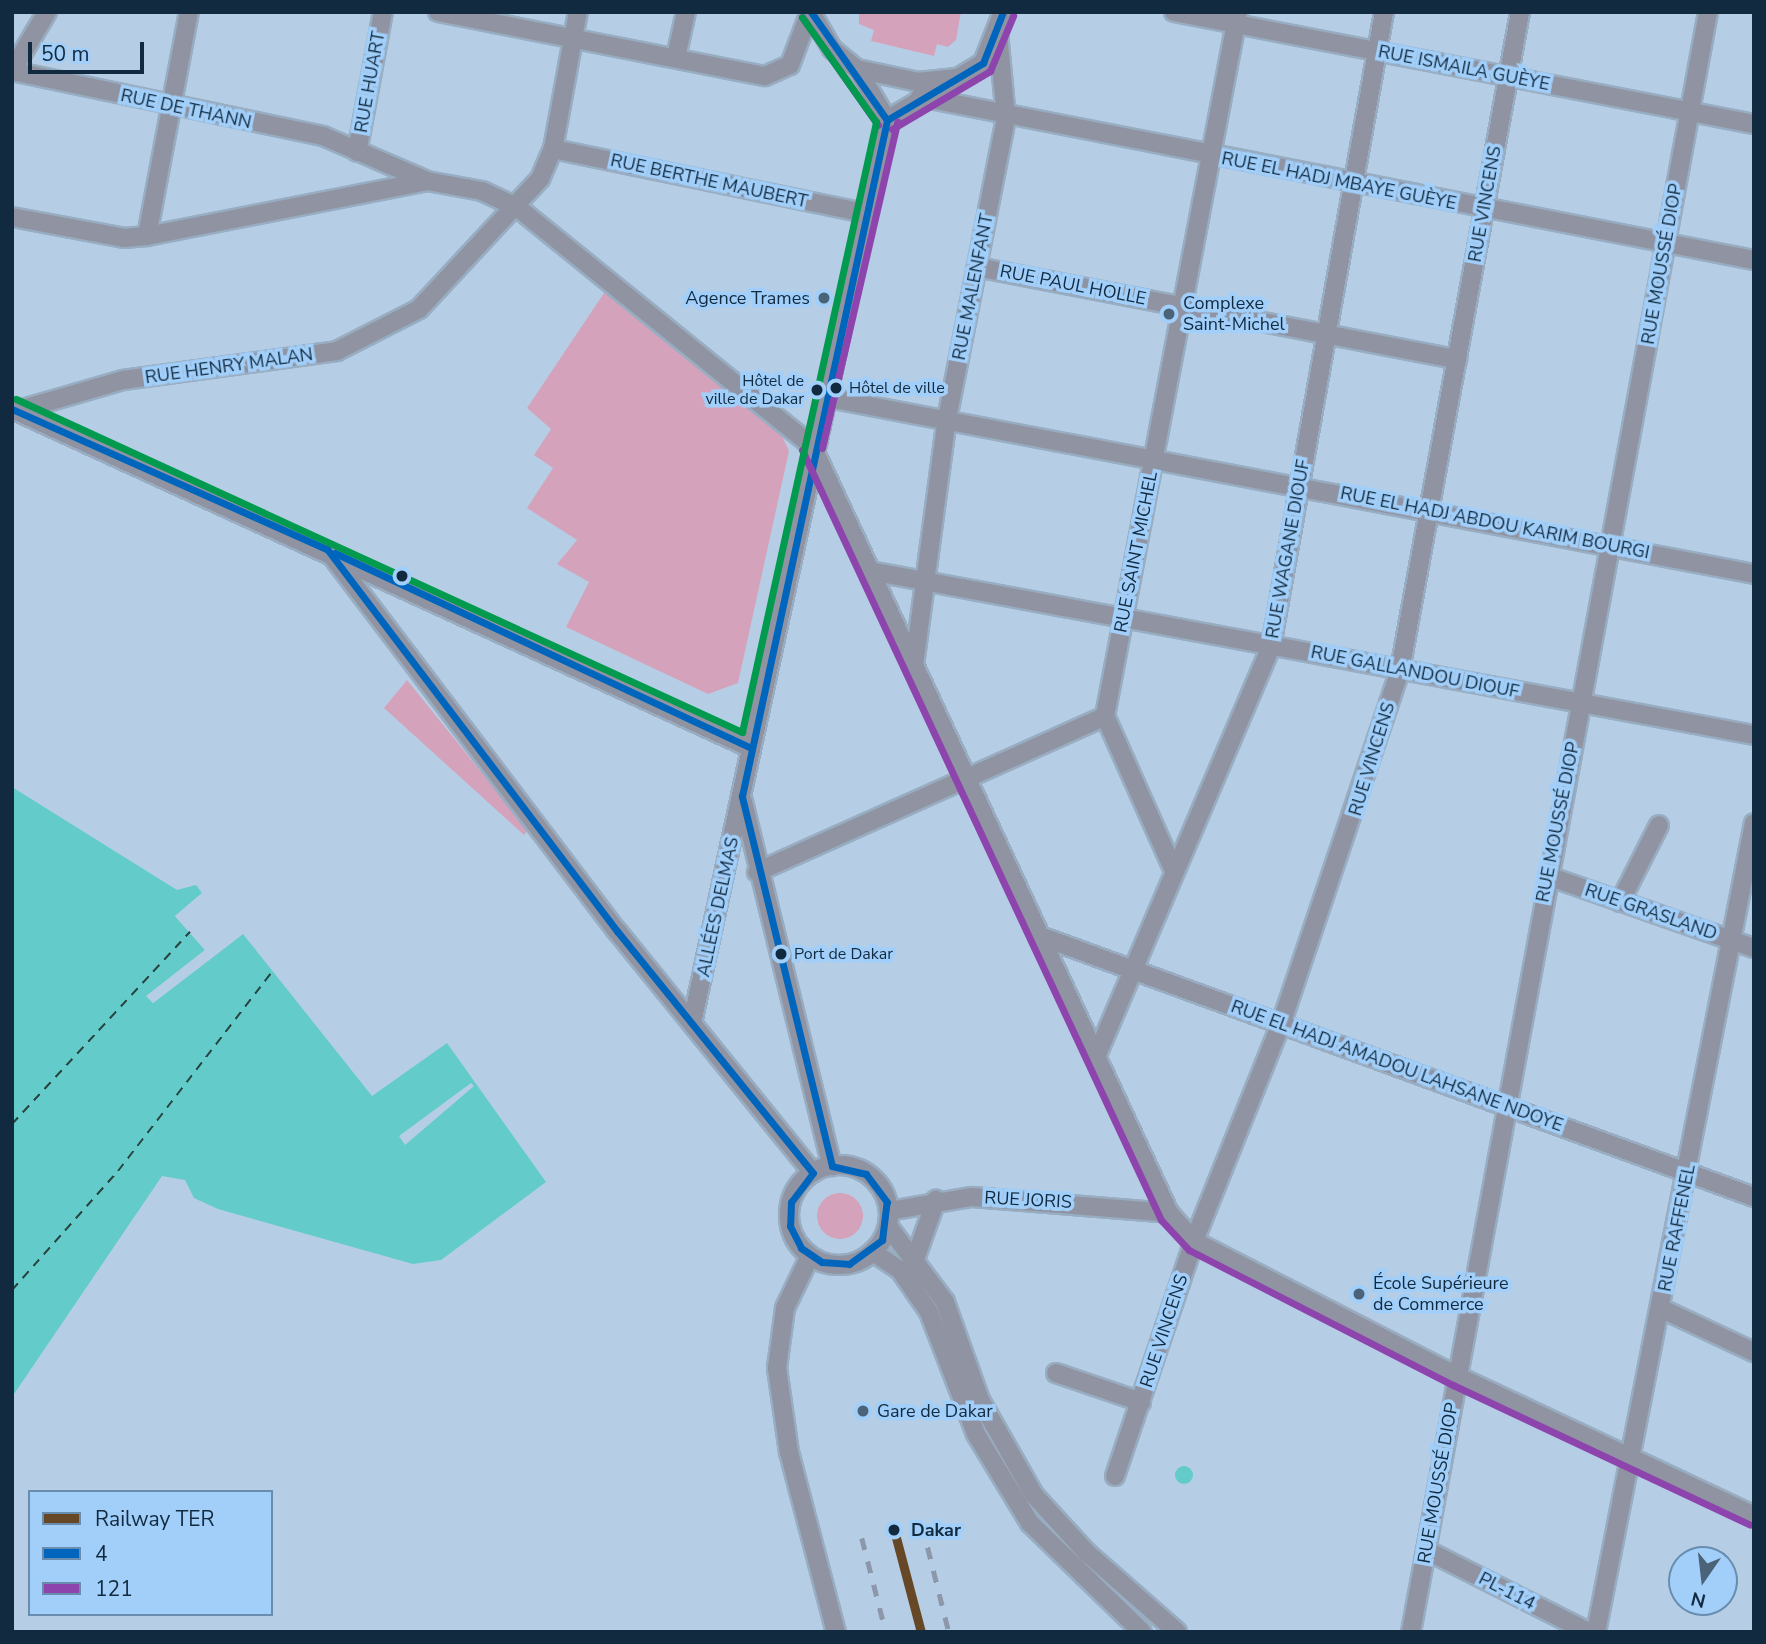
<!DOCTYPE html>
<html>
<head>
<meta charset="utf-8">
<style>
	body { margin:0 }
	#map { position:relative; width:1766px; height:1644px; overflow:hidden; background:#b5cee6; font-family:"Nunito Sans",sans-serif }
	div>[style] { position:absolute }
	.green>* { inset:0; background:#d4a3bb }
	.round { border-radius:50% }
	.water>* { inset:0; background:#63cbca }
	.pier>* { inset:0; background:#b5cee6 }
	.ferry>* { height:2px; margin-top:-1px; transform-origin:0; background:repeating-linear-gradient(90deg,#264340 0 9px,transparent 0 16px) }
	.roads { filter:drop-shadow(2px 0 #98adc1) drop-shadow(-2px 0 #98adc1) drop-shadow(0 2px #98adc1) drop-shadow(0 -2px #98adc1) }
	.minor>* { height:18px; margin:-9px; padding:0 9px; transform-origin:9px; border-radius:9px; background:#9094a2 }
	.minor>.ring { margin:-9px; padding:0; box-sizing:content-box; background:none; border:18px solid #9094a2; border-radius:50% }
	.rail>* { height:4.5px; margin-top:-2.25px; transform-origin:0; background:repeating-linear-gradient(90deg,#8c98aa 0 12px,transparent 0 24px) }
	.bus-1>* { height:7px; margin:-3.5px; padding:0 3.5px; transform-origin:3.5px; border-radius:3.5px; background:#0065bd }
	.bus-2>* { height:7px; margin:-3.5px; padding:0 3.5px; transform-origin:3.5px; border-radius:3.5px; background:#8e44ad }
	.bus-3>* { height:7px; margin:-3.5px; padding:0 3.5px; transform-origin:3.5px; border-radius:3.5px; background:#029a4f }
	.rail-1>* { height:9px; margin:-4.5px; padding:0 4.5px; transform-origin:4.5px; border-radius:4.5px; background:#664827 }
	.dots>* { width:19px; height:19px; translate:-50% -50%; box-sizing:border-box; border:4px solid #a1cffa; border-radius:50% }
	span { translate:-50% -50%; white-space:nowrap; text-align:center; line-height:1.15; -webkit-text-stroke:7px #a1cffa; paint-order:stroke }
	.bus-label { font-size:16px; color:#122a3f }
	.right { translate:-100% -50%; text-align:right }
	.left { translate:0 -50%; text-align:left }
	.street-label { font-size:18px; color:#122a3f }
	.poi-label { font-size:18px; color:#122a3f }
	.stop-label { font-size:18px; color:#122a3f; font-weight:700 }
	.frame { position:absolute; inset:0; border:14px solid #122a3f; pointer-events:none }
	.legend { position:absolute; left:28px; top:1490px; width:245px; height:126px; box-sizing:border-box; background:#a1cffa; border:2px solid #688daf; margin:0; padding:9px 12px; list-style:none; font-size:21px; color:#122a3f }
	.legend li { display:flex; align-items:center; gap:14px; height:35px }
	.legend b { width:35px; border:2px solid #688daf }
	.north { position:absolute; left:1668px; top:1546px; width:70px; height:70px; box-sizing:border-box; background:#a1cffa; border:2px solid #688daf; border-radius:50%; rotate:194deg; font-size:19px; font-weight:700; line-height:28px; text-align:center; color:#122a3f }
	.north::after { content:''; display:block; margin:auto; width:24px; height:32px; background:#4b6379; clip-path:polygon(50% 0,100% 100%,50% 72%,0 100%) }
	.scale { position:absolute; left:28px; top:42px; width:116px; height:32px; box-sizing:border-box; border:4px solid #122a3f; border-top:0; padding-left:9px; font-size:21px; line-height:24px; white-space:nowrap; color:#122a3f; -webkit-text-stroke:5px #a1cffa; paint-order:stroke }
</style>
</head>
<body>
<div id="map">
	<div class="green">
		<i style="clip-path:polygon(859px 12px,961px 12px,956px 40px,948px 47px,937px 44px,934px 56px,871px 41px,874px 30px,859px 24px)"></i>
		<i style="clip-path:polygon(606px 290px,775px 421px,789px 451px,738px 683px,708px 694px,566px 627px,589px 582px,557px 564px,577px 540px,527px 508px,553px 468px,534px 455px,551px 429px,527px 408px)"></i>
		<i style="clip-path:polygon(407px 680px,528px 830px,524px 835px,384px 708px)"></i>
		<i class="round" style="left:817px;top:1193px;width:46px;height:46px"></i>
	</div>
	<div class="water">
		<i style="clip-path:polygon(12px 787px,177px 890px,196px 885px,202px 893px,175px 916px,205px 950px,147px 996px,153px 1003px,243px 934px,372px 1096px,447px 1043px,546px 1182px,441px 1260px,413px 1264px,218px 1209px,194px 1198px,185px 1180px,162px 1176px,12px 1397px)"></i>
		<i class="round" style="left:1175px;top:1466px;width:18px;height:18px"></i>
	</div>
	<div class="pier">
		<i style="clip-path:polygon(202px 893px,180px 916px,208px 951px,153px 999px,243px 934px,153px 1003px,146px 996px,205px 950px,175px 916px)"></i>
		<i style="clip-path:polygon(471px 1083px,474px 1086px,405px 1145px,399px 1136px)"></i>
	</div>
	<div class="ferry">
		<i style="left:12px;top:1124px;width:262px;rotate:-47.2deg"></i>
		<i style="left:12px;top:1290px;width:159px;rotate:-48.3deg"></i>
		<i style="left:118px;top:1171px;width:252px;rotate:-52.3deg"></i>
	</div>
	<div class="roads">
		<div class="minor">
			<i style="left:438px;top:12px;width:333px;rotate:11.1deg"></i>
			<i style="left:765px;top:76px;width:27px;rotate:-24deg"></i>
			<i style="left:790px;top:65px;width:57px;rotate:-69.3deg"></i>
			<i style="left:811px;top:12px;width:43px;rotate:60.4deg"></i>
			<i style="left:832px;top:49px;width:32px;rotate:39deg"></i>
			<i style="left:857px;top:69px;width:62px;rotate:12deg"></i>
			<i style="left:918px;top:82px;width:38px;rotate:-6deg"></i>
			<i style="left:1174px;top:12px;width:591px;rotate:10.93deg"></i>
			<i style="left:676px;top:57px;width:46px;rotate:-77.5deg"></i>
			<i style="left:857px;top:69px;width:59px;rotate:59.5deg"></i>
			<i style="left:12px;top:71px;width:318px;rotate:11.8deg"></i>
			<i style="left:323px;top:136px;width:113px;rotate:23.4deg"></i>
			<i style="left:12px;top:71px;width:69px;rotate:-59.3deg"></i>
			<i style="left:920px;top:97px;width:850px;rotate:11.06deg"></i>
			<i style="left:887px;top:120px;width:112px;rotate:-30.7deg"></i>
			<i style="left:983px;top:63px;width:55px;rotate:-68.6deg"></i>
			<i style="left:553px;top:149px;width:319px;rotate:11.6deg"></i>
			<i style="left:357px;top:152px;width:142px;rotate:-79.5deg"></i>
			<i style="left:12px;top:217px;width:114px;rotate:10.6deg"></i>
			<i style="left:124px;top:238px;width:23px;rotate:-5deg"></i>
			<i style="left:147px;top:236px;width:285px;rotate:-11.1deg"></i>
			<i style="left:427px;top:181px;width:56px;rotate:10.3deg"></i>
			<i style="left:482px;top:191px;width:40px;rotate:25deg"></i>
			<i style="left:518px;top:208px;width:378px;rotate:39deg"></i>
			<i style="left:812px;top:446px;width:846px;rotate:65.04deg"></i>
			<i style="left:1169px;top:1213px;width:38px;rotate:48deg"></i>
			<i style="left:1194px;top:1241px;width:296px;rotate:27.2deg"></i>
			<i style="left:1457px;top:1376px;width:328px;rotate:25.2deg"></i>
			<i style="left:147px;top:236px;width:228px;rotate:-79.4deg"></i>
			<i style="left:977px;top:267px;width:489px;rotate:10.9deg"></i>
			<i style="left:823px;top:397px;width:948px;rotate:10.76deg"></i>
			<i style="left:12px;top:409px;width:811px;rotate:24.64deg"></i>
			<i style="left:16px;top:411px;width:111px;rotate:-16.2deg"></i>
			<i style="left:123px;top:380px;width:216px;rotate:-7.7deg"></i>
			<i style="left:337px;top:351px;width:92px;rotate:-27.1deg"></i>
			<i style="left:419px;top:309px;width:178px;rotate:-47.1deg"></i>
			<i style="left:540px;top:179px;width:33px;rotate:-67deg"></i>
			<i style="left:553px;top:149px;width:139px;rotate:-79.7deg"></i>
			<i style="left:329px;top:552px;width:476px;rotate:52.8deg"></i>
			<i style="left:617px;top:931px;width:311px;rotate:51deg"></i>
			<i style="left:870px;top:571px;width:899px;rotate:10.51deg"></i>
			<i style="left:914px;top:665px;width:243px;rotate:-82.4deg"></i>
			<i style="left:946px;top:424px;width:312px;rotate:-78.9deg"></i>
			<i style="left:1006px;top:118px;width:84px;rotate:-95.4deg"></i>
			<i style="left:1105px;top:716px;width:716px;rotate:-79.3deg"></i>
			<i style="left:1105px;top:716px;width:167px;rotate:66deg"></i>
			<i style="left:743px;top:802px;width:375px;rotate:76.3deg"></i>
			<i style="left:757px;top:872px;width:381px;rotate:-24.1deg"></i>
			<i style="left:1548px;top:876px;width:218px;rotate:19.3deg"></i>
			<i style="left:1620px;top:902px;width:86px;rotate:-63.1deg"></i>
			<i style="left:1040px;top:936px;width:760px;rotate:20.08deg"></i>
			<i style="left:693px;top:1018px;width:919px;rotate:-77.81deg"></i>
			<i style="left:1096px;top:1057px;width:447px;rotate:-66.9deg"></i>
			<i style="left:1271px;top:646px;width:644px;rotate:-79.89deg"></i>
			<i class="ring" style="left:789px;top:1165px;width:82px;height:82px"></i>
			<i style="left:889px;top:1211px;width:84px;rotate:-9.6deg"></i>
			<i style="left:972px;top:1197px;width:198px;rotate:4.6deg"></i>
			<i style="left:888px;top:1226px;width:95px;rotate:53.1deg"></i>
			<i style="left:945px;top:1302px;width:104px;rotate:70.3deg"></i>
			<i style="left:980px;top:1400px;width:109px;rotate:60.4deg"></i>
			<i style="left:1034px;top:1495px;width:77px;rotate:47.6deg"></i>
			<i style="left:1086px;top:1552px;width:121px;rotate:41.3deg"></i>
			<i style="left:873px;top:1252px;width:32px;rotate:34deg"></i>
			<i style="left:900px;top:1270px;width:51px;rotate:55.4deg"></i>
			<i style="left:929px;top:1312px;width:131px;rotate:68.9deg"></i>
			<i style="left:976px;top:1434px;width:104px;rotate:58.8deg"></i>
			<i style="left:1030px;top:1523px;width:156px;rotate:44.2deg"></i>
			<i style="left:810px;top:1256px;width:58px;rotate:115.7deg"></i>
			<i style="left:785px;top:1308px;width:61px;rotate:97.6deg"></i>
			<i style="left:777px;top:1368px;width:85px;rotate:81.9deg"></i>
			<i style="left:789px;top:1452px;width:186px;rotate:75.4deg"></i>
			<i style="left:915px;top:1259px;width:63px;rotate:-70.4deg"></i>
			<i style="left:1662px;top:1309px;width:102px;rotate:25.1deg"></i>
			<i style="left:1056px;top:1373px;width:90px;rotate:18.8deg"></i>
			<i style="left:1115px;top:1476px;width:248px;rotate:-71.4deg"></i>
			<i style="left:1194px;top:1241px;width:234px;rotate:-68.2deg"></i>
			<i style="left:1281px;top:1024px;width:373px;rotate:-71.4deg"></i>
			<i style="left:1400px;top:670px;width:669px;rotate:-79.66deg"></i>
			<i style="left:1426px;top:1550px;width:182px;rotate:26.8deg"></i>
			<i style="left:1411px;top:1632px;width:1647px;rotate:-79.61deg"></i>
			<i style="left:1596px;top:1632px;width:824px;rotate:-78.95deg"></i>
		</div>
	</div>
	<div class="rail">
		<i style="left:922px;top:1524px;width:111px;rotate:76deg"></i>
		<i style="left:862px;top:1538px;width:97px;rotate:75.7deg"></i>
	</div>
	<div class="bus-1">
		<i style="left:811px;top:12px;width:132px;rotate:54.9deg"></i>
		<i style="left:887px;top:120px;width:112px;rotate:-30.7deg"></i>
		<i style="left:983px;top:63px;width:55px;rotate:-68.6deg"></i>
		<i style="left:12px;top:409px;width:345px;rotate:24deg"></i>
		<i style="left:327px;top:549px;width:480px;rotate:52.8deg"></i>
		<i style="left:617px;top:931px;width:311px;rotate:51deg"></i>
		<i style="left:813px;top:1173px;width:36px;rotate:127deg"></i>
		<i style="left:791px;top:1202px;width:24px;rotate:92deg"></i>
		<i style="left:790px;top:1226px;width:25px;rotate:63deg"></i>
		<i style="left:801px;top:1248px;width:25px;rotate:34deg"></i>
		<i style="left:822px;top:1262px;width:27px;rotate:4deg"></i>
		<i style="left:849px;top:1264px;width:41px;rotate:-36deg"></i>
		<i style="left:882px;top:1240px;width:38px;rotate:-83deg"></i>
		<i style="left:887px;top:1202px;width:35px;rotate:-127deg"></i>
		<i style="left:866px;top:1174px;width:35px;rotate:-167deg"></i>
		<i style="left:832px;top:1166px;width:381px;rotate:-103.7deg"></i>
		<i style="left:742px;top:796px;width:691px;rotate:-77.89deg"></i>
		<i style="left:335px;top:553px;width:457px;rotate:25.1deg"></i>
	</div>
	<div class="bus-2">
		<i style="left:802px;top:17px;width:132px;rotate:54.9deg"></i>
		<i style="left:892px;top:129px;width:114px;rotate:-30.6deg"></i>
		<i style="left:990px;top:71px;width:60px;rotate:-67.3deg"></i>
		<i style="left:822px;top:448px;width:335px;rotate:-77deg"></i>
		<i style="left:802px;top:450px;width:850px;rotate:65deg"></i>
		<i style="left:1161px;top:1220px;width:41px;rotate:47deg"></i>
		<i style="left:1189px;top:1250px;width:297px;rotate:27.1deg"></i>
		<i style="left:1453px;top:1385px;width:328px;rotate:25.2deg"></i>
	</div>
	<div class="bus-3">
		<i style="left:16px;top:399px;width:799px;rotate:24.64deg"></i>
		<i style="left:742px;top:732px;width:625px;rotate:-77.61deg"></i>
		<i style="left:876px;top:122px;width:128px;rotate:-125.2deg"></i>
	</div>
	<div class="rail-1">
		<i style="left:894px;top:1530px;width:106px;rotate:75.2deg"></i>
	</div>
	<div class="dots">
		<i style="left:824px;top:298px;background:#4b6379"></i>
		<i style="left:1169px;top:314px;background:#4b6379"></i>
		<i style="left:836px;top:388px;background:#122a3f"></i>
		<i style="left:817px;top:390px;background:#122a3f"></i>
		<i style="left:402px;top:576px;background:#122a3f"></i>
		<i style="left:781px;top:954px;background:#122a3f"></i>
		<i style="left:1359px;top:1294px;background:#4b6379"></i>
		<i style="left:863px;top:1411px;background:#4b6379"></i>
		<i style="left:894px;top:1530px;background:#122a3f"></i>
	</div>
	<div class="bus-label">
		<span class="right" style="left:804px;top:390px">Hôtel de<br>ville de Dakar</span>
		<span class="left" style="left:849px;top:388px">Hôtel de ville</span>
		<span class="left" style="left:794px;top:954px">Port de Dakar</span>
	</div>
	<div class="street-label">
		<span style="left:1464px;top:68px;rotate:11deg">RUE ISMAILA GUÈYE</span>
		<span style="left:370px;top:82px;rotate:-80deg">RUE HUART</span>
		<span style="left:186px;top:109px;rotate:12deg">RUE DE THANN</span>
		<span style="left:709px;top:181px;rotate:12deg">RUE BERTHE MAUBERT</span>
		<span style="left:1339px;top:181px;rotate:11deg">RUE EL HADJ MBAYE GUÈYE</span>
		<span style="left:1485px;top:204px;rotate:-80deg">RUE VINCENS</span>
		<span style="left:1662px;top:264px;rotate:-80deg">RUE MOUSSÉ DIOP</span>
		<span style="left:1073px;top:285px;rotate:11deg">RUE PAUL HOLLE</span>
		<span style="left:973px;top:287px;rotate:-79deg">RUE MALENFANT</span>
		<span style="left:229px;top:366px;rotate:-8deg">RUE HENRY MALAN</span>
		<span style="left:1495px;top:523px;rotate:11deg">RUE EL HADJ ABDOU KARIM BOURGI</span>
		<span style="left:1288px;top:549px;rotate:-80deg">RUE WAGANE DIOUF</span>
		<span style="left:1136px;top:552px;rotate:-79deg">RUE SAINT MICHEL</span>
		<span style="left:1415px;top:672px;rotate:11deg">RUE GALLANDOU DIOUF</span>
		<span style="left:1372px;top:759px;rotate:-73deg">RUE VINCENS</span>
		<span style="left:1558px;top:822px;rotate:-79deg">RUE MOUSSÉ DIOP</span>
		<span style="left:718px;top:907px;rotate:-78deg">ALLÉES DELMAS</span>
		<span style="left:1651px;top:912px;rotate:19deg">RUE GRASLAND</span>
		<span style="left:1397px;top:1066px;rotate:20deg">RUE EL HADJ AMADOU LAHSANE NDOYE</span>
		<span style="left:1028px;top:1200px;rotate:3deg">RUE JORIS</span>
		<span style="left:1677px;top:1228px;rotate:-79deg">RUE RAFFENEL</span>
		<span style="left:1164px;top:1331px;rotate:-72deg">RUE VINCENS</span>
		<span style="left:1438px;top:1483px;rotate:-80deg">RUE MOUSSÉ DIOP</span>
		<span style="left:1507px;top:1591px;rotate:27deg">PL-114</span>
	</div>
	<div class="poi-label">
		<span class="right" style="left:810px;top:298px">Agence Trames</span>
		<span class="left" style="left:1183px;top:314px">Complexe<br>Saint-Michel</span>
		<span class="left" style="left:1373px;top:1294px">École Supérieure<br>de Commerce</span>
		<span class="left" style="left:877px;top:1411px">Gare de Dakar</span>
	</div>
	<div class="stop-label">
		<span class="left" style="left:911px;top:1530px">Dakar</span>
	</div>
	<div class="frame"></div>
	<ul class="legend">
	<li><b style="height:9px;background:#664827"></b>Railway TER</li>
	<li><b style="height:9px;background:#0065bd"></b>4</li>
	<li><b style="height:9px;background:#8e44ad"></b>121</li>
	</ul>
	<div class="north">N</div>
	<div class="scale">50 m</div>
</div>
</body>
</html>
